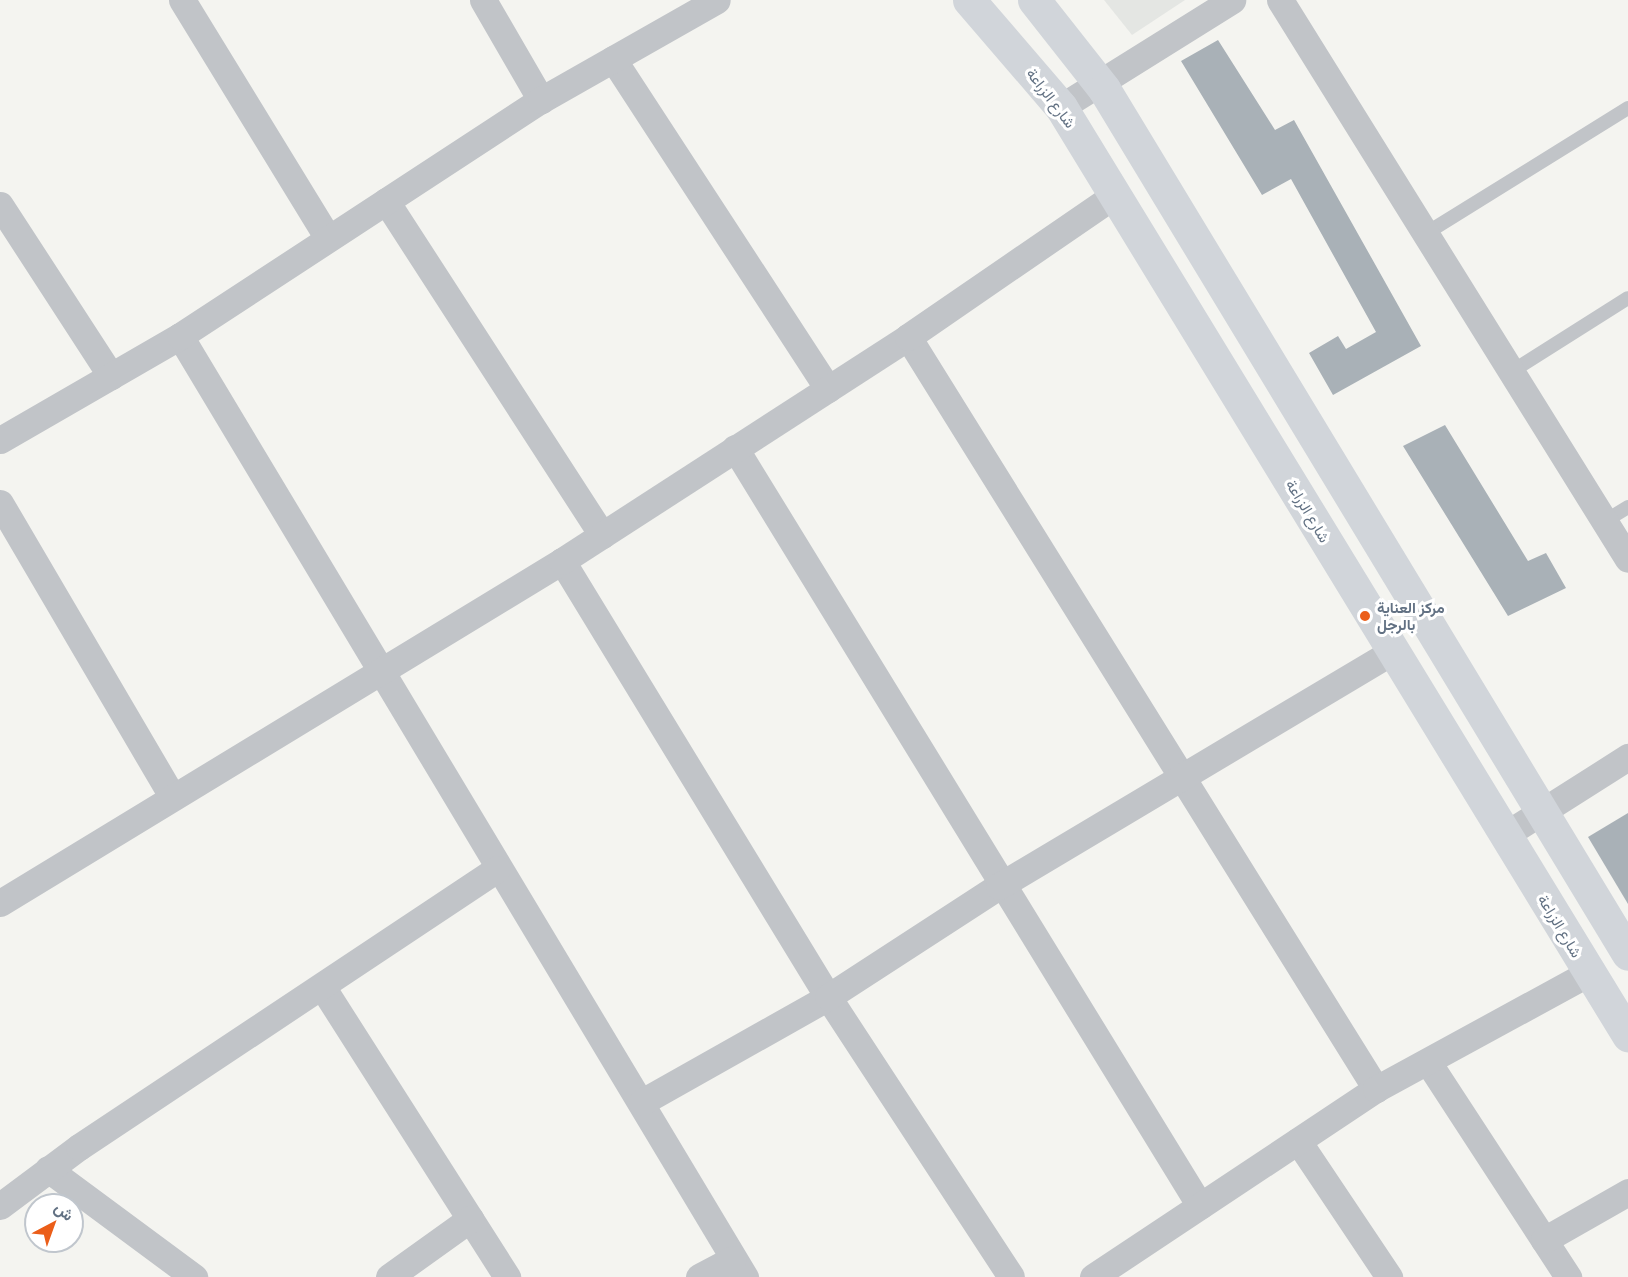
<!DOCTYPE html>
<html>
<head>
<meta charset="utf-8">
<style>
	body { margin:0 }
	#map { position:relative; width:1628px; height:1277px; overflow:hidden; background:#f4f4f0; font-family:"Titillium Web",Vazirmatn,sans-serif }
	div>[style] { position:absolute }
	.built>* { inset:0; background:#e4e6e3 }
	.building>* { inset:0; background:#a9b1b7 }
	.service>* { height:14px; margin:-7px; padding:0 7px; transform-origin:7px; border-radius:7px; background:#c1c4c8 }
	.minor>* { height:27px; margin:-13.5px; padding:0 13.5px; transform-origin:13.5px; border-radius:13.5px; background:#c1c4c8 }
	.primary>* { height:33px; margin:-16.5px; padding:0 16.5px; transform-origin:16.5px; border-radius:16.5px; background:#d1d5da }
	.dots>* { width:16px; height:16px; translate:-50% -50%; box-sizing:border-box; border:3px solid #fff; border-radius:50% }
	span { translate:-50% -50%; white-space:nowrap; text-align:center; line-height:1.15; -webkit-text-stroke:6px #fff; paint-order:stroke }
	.street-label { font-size:15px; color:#627183 }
	.poi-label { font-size:15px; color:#627183; font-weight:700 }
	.left { translate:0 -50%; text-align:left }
	.north { position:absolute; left:24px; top:1193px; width:60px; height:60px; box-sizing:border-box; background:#fff; border:2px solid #c0c6cd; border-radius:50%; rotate:41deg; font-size:16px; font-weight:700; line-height:24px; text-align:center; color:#627183 }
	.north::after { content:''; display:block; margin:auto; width:21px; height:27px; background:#eb5e19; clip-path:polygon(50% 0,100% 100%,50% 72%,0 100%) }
</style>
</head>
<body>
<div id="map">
	<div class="built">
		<i style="clip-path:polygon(1104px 0,1185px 0,1132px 35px)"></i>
	</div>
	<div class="building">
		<i style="clip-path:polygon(1218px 40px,1275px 130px,1294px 120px,1421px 346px,1333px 395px,1309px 353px,1338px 336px,1346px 349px,1376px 332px,1291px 179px,1262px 195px,1181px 61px)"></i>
		<i style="clip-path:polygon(1445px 425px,1528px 561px,1546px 553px,1566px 588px,1508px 616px,1403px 446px)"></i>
		<i style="clip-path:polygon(1628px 813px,1628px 904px,1588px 837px)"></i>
	</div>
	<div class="service">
		<i style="left:1425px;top:234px;width:239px;rotate:-31.8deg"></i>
		<i style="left:1511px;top:372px;width:138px;rotate:-32.3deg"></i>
		<i style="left:1605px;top:521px;width:27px;rotate:-31deg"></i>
	</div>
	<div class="minor">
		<i style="left:182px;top:0;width:279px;rotate:58.5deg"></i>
		<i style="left:483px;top:0;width:116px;rotate:59.9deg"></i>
		<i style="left:1280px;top:0;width:658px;rotate:58.1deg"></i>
		<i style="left:613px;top:59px;width:394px;rotate:56.9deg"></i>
		<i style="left:1061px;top:107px;width:202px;rotate:-32deg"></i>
		<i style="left:386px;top:201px;width:398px;rotate:57.1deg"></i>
		<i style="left:0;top:205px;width:204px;rotate:57deg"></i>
		<i style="left:180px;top:336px;width:1098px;rotate:59.02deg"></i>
		<i style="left:908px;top:337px;width:886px;rotate:58.1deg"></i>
		<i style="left:0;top:440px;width:208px;rotate:-30deg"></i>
		<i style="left:180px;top:336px;width:431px;rotate:-33.2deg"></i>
		<i style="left:541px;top:100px;width:202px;rotate:-29.6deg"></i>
		<i style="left:735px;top:448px;width:889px;rotate:58.47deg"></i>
		<i style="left:0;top:503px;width:340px;rotate:59.6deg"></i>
		<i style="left:562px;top:561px;width:511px;rotate:58.61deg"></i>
		<i style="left:828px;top:997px;width:334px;rotate:56.8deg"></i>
		<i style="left:1505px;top:835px;width:146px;rotate:-32.4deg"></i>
		<i style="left:0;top:903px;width:658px;rotate:-31.32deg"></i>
		<i style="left:562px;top:561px;width:412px;rotate:-32.9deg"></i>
		<i style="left:908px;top:337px;width:252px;rotate:-34.5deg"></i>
		<i style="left:323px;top:988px;width:343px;rotate:57.5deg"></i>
		<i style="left:1428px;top:1062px;width:257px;rotate:56.9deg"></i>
		<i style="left:642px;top:1102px;width:214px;rotate:-29.4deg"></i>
		<i style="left:828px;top:997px;width:204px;rotate:-33deg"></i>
		<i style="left:999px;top:886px;width:459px;rotate:-30.8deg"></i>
		<i style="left:1298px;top:1141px;width:164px;rotate:56.2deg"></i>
		<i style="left:48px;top:1169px;width:182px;rotate:36.5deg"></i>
		<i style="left:0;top:1206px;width:99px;rotate:-36.8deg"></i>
		<i style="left:79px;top:1147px;width:502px;rotate:-33.63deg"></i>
		<i style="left:1544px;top:1240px;width:97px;rotate:-29.7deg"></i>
		<i style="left:389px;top:1277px;width:100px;rotate:-35.6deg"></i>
		<i style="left:699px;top:1277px;width:38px;rotate:-28deg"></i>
		<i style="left:1093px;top:1277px;width:340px;rotate:-33.6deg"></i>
		<i style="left:1376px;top:1089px;width:243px;rotate:-28.6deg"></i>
	</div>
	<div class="primary">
		<i style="left:969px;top:0;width:141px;rotate:49.3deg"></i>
		<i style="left:1061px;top:107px;width:1088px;rotate:58.58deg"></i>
		<i style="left:1034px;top:0;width:113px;rotate:51.8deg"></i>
		<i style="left:1104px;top:89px;width:1011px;rotate:58.79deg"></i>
	</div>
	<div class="dots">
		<i style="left:1365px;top:616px;background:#eb5e19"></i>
	</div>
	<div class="street-label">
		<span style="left:1051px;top:98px;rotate:53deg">شارع الزراعة</span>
		<span style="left:1308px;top:511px;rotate:59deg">شارع الزراعة</span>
		<span style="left:1560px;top:926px;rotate:59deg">شارع الزراعة</span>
	</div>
	<div class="poi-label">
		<span class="left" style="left:1377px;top:616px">مركز العناية<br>بالرجل</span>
	</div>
	<div class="north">ش</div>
</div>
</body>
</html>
